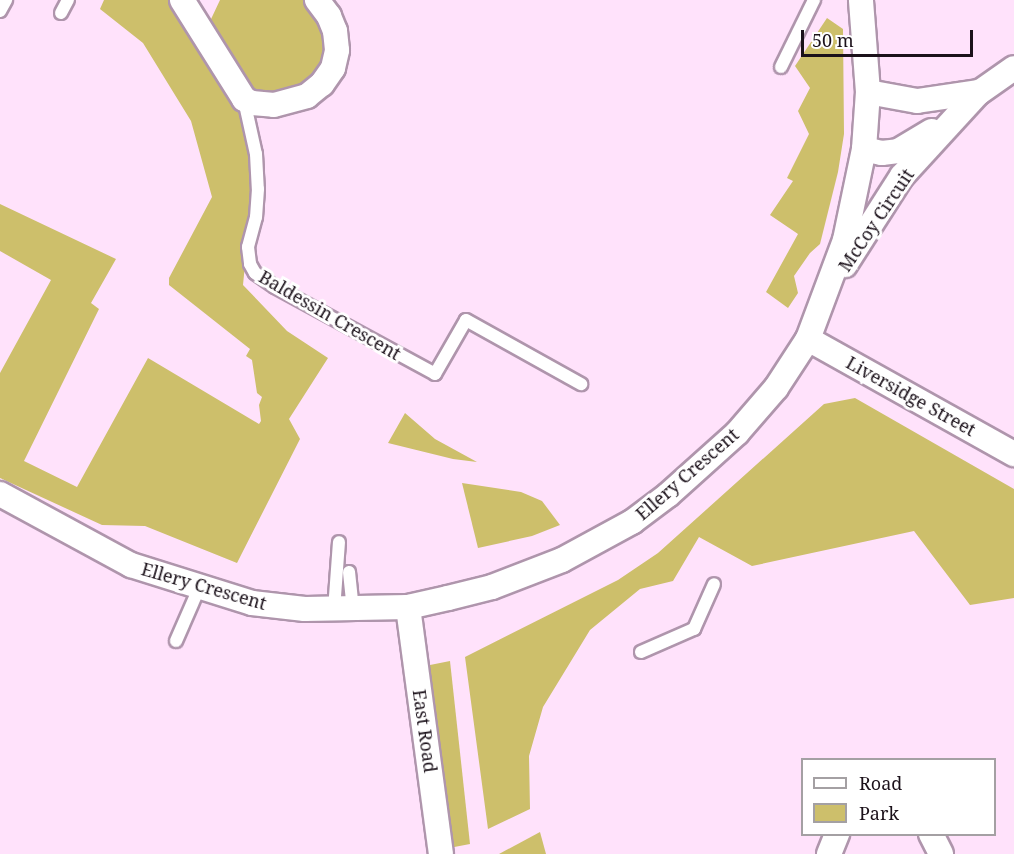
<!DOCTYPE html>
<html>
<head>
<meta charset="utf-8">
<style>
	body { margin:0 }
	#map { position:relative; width:1014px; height:854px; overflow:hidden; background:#ffe2fb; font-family:"Noto Serif",serif }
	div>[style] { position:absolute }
	.green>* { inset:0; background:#cdbf6b }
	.roads { filter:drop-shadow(2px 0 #af95ac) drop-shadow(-2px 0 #af95ac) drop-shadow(0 2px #af95ac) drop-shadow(0 -2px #af95ac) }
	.lane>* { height:12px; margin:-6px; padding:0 6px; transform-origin:6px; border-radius:6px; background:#fff }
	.street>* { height:24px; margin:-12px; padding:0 12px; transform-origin:12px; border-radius:12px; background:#fff }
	span { translate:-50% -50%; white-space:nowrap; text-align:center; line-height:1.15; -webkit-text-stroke:6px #fff; paint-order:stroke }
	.street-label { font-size:18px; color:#1b111a }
	.legend { position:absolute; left:801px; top:758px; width:195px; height:78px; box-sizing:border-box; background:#fff; border:2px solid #a4a0a3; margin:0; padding:8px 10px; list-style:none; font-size:18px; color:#1b111a }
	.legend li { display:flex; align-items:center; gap:12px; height:30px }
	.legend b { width:30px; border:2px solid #a4a0a3 }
	.scale { position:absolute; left:801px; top:30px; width:172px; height:27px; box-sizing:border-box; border:3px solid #1b111a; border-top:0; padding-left:8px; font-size:18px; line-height:21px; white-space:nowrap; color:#1b111a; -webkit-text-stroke:4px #fff; paint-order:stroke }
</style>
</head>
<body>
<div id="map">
	<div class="green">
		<i style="clip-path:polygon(104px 0,182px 0,204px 34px,220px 0,317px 0,323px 7px,328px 77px,252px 103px,256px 154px,243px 285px,287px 331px,328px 358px,289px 419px,300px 439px,237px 563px,145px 526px,102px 525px,0 478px,0 373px,51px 280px,0 251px,0 204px,116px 259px,91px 303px,99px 309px,24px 461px,77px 487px,148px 358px,259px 424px,261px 421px,259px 405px,262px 397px,257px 393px,252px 360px,246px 356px,250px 349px,169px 285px,169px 278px,212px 197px,191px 121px,143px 43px,100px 9px)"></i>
		<i style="clip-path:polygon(827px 18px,843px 29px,844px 134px,838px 172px,820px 244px,810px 253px,794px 276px,798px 293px,788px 308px,766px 292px,798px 234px,770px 215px,793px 181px,787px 178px,809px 134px,798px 111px,810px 88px,795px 66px)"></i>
		<i style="clip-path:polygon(855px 398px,1014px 489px,1014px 598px,970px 605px,914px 531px,752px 566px,699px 537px,673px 581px,640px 589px,590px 630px,543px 707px,529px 756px,530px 809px,488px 829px,465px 657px,618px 580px,658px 553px,824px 404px)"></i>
		<i style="clip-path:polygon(405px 413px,435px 439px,477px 462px,453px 459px,388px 443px)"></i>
		<i style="clip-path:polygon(462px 483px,521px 492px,542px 501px,560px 525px,532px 536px,478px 548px)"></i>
		<i style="clip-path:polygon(450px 661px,470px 844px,449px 848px,425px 666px)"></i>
		<i style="clip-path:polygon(540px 832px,546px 854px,499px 854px)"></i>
	</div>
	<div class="roads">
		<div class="lane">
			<i style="left:0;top:11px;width:13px;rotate:-61deg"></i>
			<i style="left:61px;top:13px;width:15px;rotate:-62deg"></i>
			<i style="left:781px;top:67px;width:75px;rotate:-63.8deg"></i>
			<i style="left:244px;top:100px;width:55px;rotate:77.5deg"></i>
			<i style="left:256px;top:154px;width:35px;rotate:87deg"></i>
			<i style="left:258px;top:189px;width:28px;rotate:94deg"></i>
			<i style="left:256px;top:217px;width:31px;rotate:105deg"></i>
			<i style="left:248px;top:247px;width:17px;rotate:83deg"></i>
			<i style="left:250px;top:264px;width:10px;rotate:61deg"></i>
			<i style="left:255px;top:273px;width:24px;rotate:35deg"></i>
			<i style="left:275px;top:287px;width:182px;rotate:28.5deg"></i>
			<i style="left:435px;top:374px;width:62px;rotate:-60.1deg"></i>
			<i style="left:466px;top:320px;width:132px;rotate:29.1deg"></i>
			<i style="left:349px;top:572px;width:38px;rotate:84deg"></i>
			<i style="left:334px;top:610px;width:68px;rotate:-85.8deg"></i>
			<i style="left:176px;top:641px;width:58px;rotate:-66.5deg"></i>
			<i style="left:641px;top:652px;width:58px;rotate:-23.5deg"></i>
			<i style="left:694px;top:629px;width:49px;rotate:-66deg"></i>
		</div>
		<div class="street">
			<i style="left:182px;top:0;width:117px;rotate:57.9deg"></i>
			<i style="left:244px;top:99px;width:9px;rotate:27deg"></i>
			<i style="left:252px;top:103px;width:22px;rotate:5deg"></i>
			<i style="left:274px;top:105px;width:34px;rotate:-15deg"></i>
			<i style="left:307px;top:96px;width:19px;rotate:-39deg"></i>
			<i style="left:322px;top:84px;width:19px;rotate:-55deg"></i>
			<i style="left:333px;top:68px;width:18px;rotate:-77deg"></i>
			<i style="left:337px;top:50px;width:19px;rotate:-96deg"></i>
			<i style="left:335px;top:31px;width:16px;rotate:-112deg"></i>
			<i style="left:329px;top:16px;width:20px;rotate:-127deg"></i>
			<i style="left:868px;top:92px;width:50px;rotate:10.4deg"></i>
			<i style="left:917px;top:101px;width:63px;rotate:-8.3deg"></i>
			<i style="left:967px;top:101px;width:57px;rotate:-35.1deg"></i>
			<i style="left:864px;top:149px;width:18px;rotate:13deg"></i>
			<i style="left:882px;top:153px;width:16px;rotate:-7deg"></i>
			<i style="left:898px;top:151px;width:39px;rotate:-31deg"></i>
			<i style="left:845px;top:265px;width:106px;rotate:-57.4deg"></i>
			<i style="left:902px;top:176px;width:114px;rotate:-47.5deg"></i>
			<i style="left:808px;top:339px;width:236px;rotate:29.2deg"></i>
			<i style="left:0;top:494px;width:149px;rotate:28.5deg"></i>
			<i style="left:131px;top:565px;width:127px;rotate:17.4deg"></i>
			<i style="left:252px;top:603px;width:53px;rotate:6.5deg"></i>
			<i style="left:305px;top:609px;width:103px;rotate:-1.1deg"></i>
			<i style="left:408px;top:607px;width:41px;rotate:-12.7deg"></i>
			<i style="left:448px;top:598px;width:45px;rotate:-14deg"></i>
			<i style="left:492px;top:587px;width:75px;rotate:-21.1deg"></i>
			<i style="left:562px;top:560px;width:80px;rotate:-28.5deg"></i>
			<i style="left:632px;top:522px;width:45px;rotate:-36.9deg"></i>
			<i style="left:668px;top:495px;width:93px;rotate:-41.9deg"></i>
			<i style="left:737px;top:433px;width:60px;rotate:-49.1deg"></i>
			<i style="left:776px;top:388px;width:59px;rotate:-56.9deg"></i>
			<i style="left:808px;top:339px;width:106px;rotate:-69.5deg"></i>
			<i style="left:845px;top:240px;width:93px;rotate:-78.2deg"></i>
			<i style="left:864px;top:149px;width:57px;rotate:-86deg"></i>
			<i style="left:868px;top:92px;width:92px;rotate:-94.4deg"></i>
			<i style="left:408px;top:607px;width:249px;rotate:82.4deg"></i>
			<i style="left:931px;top:834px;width:22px;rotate:63deg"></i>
			<i style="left:829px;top:854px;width:22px;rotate:-68deg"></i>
		</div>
	</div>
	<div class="street-label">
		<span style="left:876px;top:220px;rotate:-56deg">McCoy Circuit</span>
		<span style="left:330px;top:315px;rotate:30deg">Baldessin Crescent</span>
		<span style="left:911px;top:396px;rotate:29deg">Liversidge Street</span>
		<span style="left:687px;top:474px;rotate:-41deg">Ellery Crescent</span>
		<span style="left:204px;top:586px;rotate:16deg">Ellery Crescent</span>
		<span style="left:425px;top:731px;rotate:82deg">East Road</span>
	</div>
	<ul class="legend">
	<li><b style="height:8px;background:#fff"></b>Road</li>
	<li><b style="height:16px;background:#cdbf6b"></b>Park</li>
	</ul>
	<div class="scale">50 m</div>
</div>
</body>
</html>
